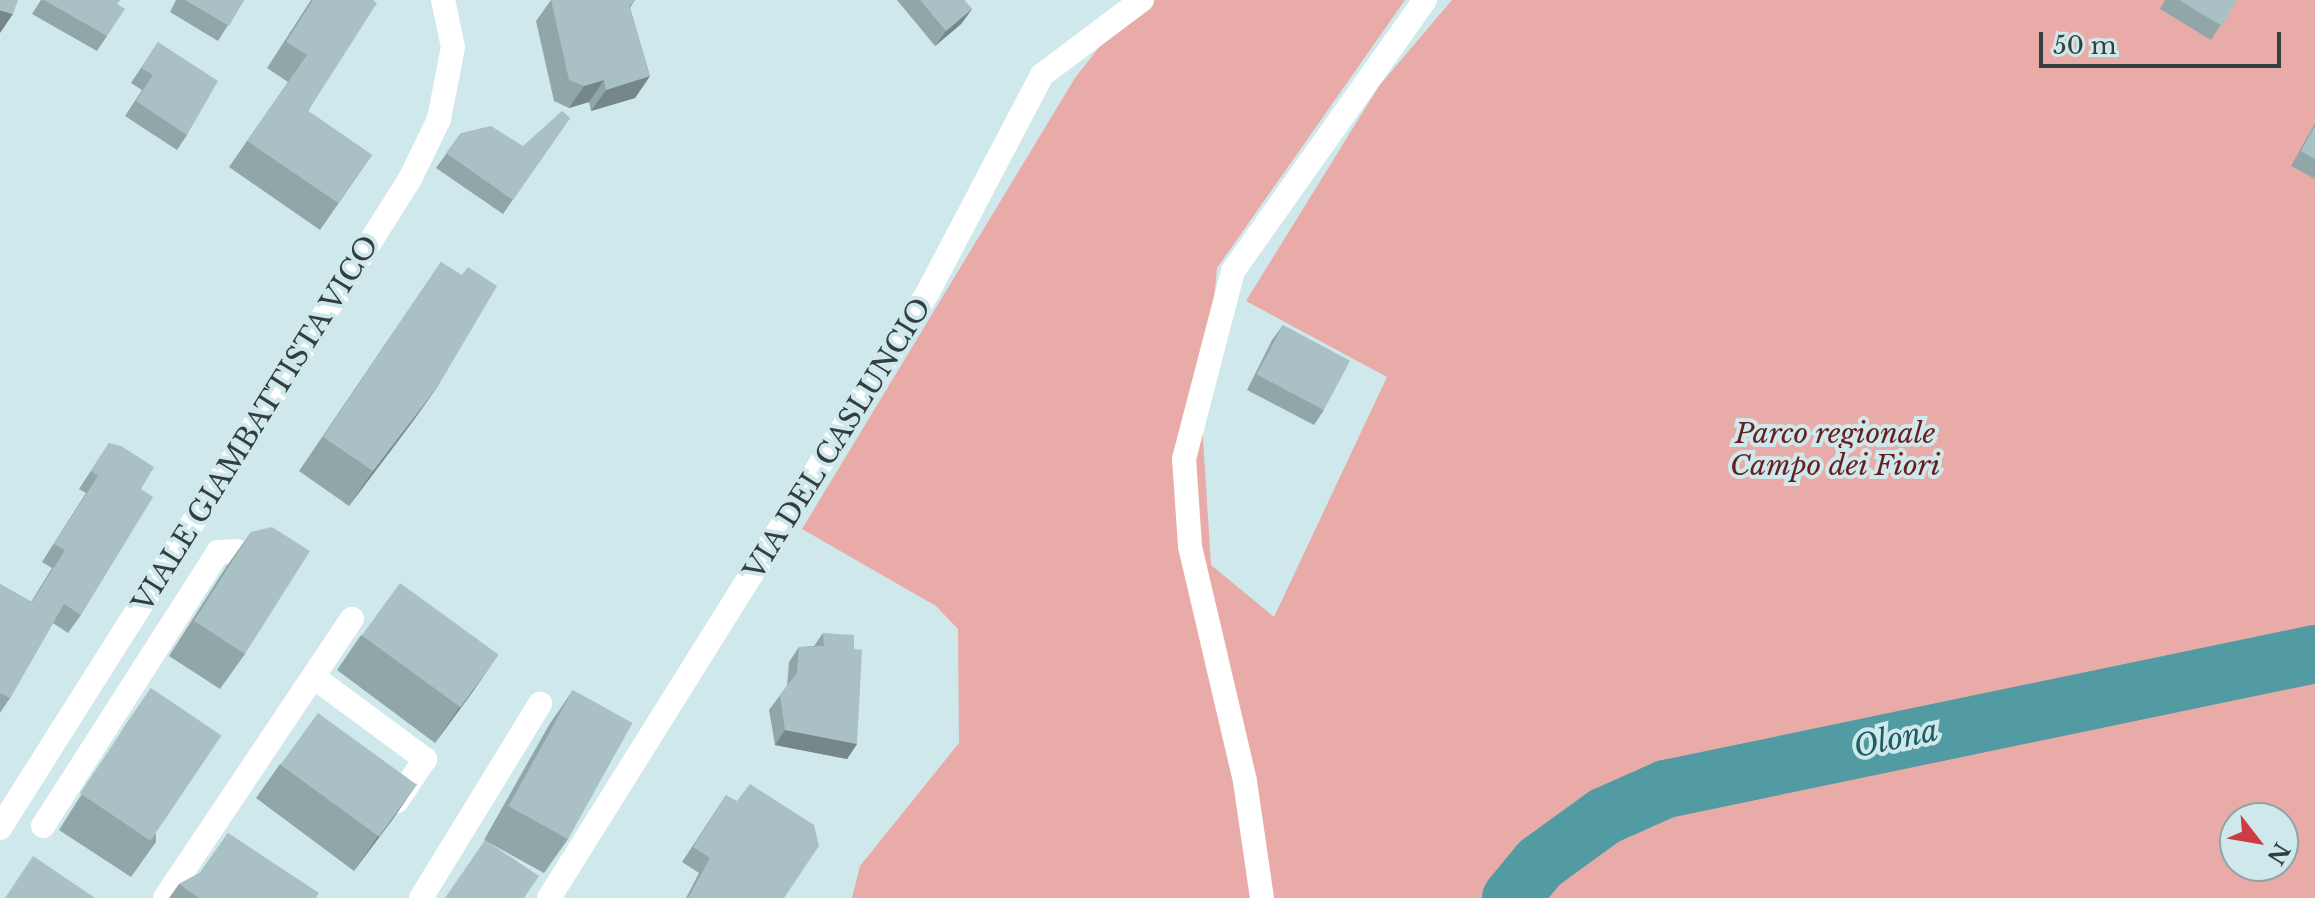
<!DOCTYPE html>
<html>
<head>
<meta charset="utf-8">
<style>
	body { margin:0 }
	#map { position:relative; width:2315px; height:898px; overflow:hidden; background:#cfe8eb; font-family:"Libre Baskerville",serif }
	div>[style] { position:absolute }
	.green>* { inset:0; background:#e8aba7 }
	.river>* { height:58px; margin:-29px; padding:0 29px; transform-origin:29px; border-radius:29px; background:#529ba3 }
	.minor>* { height:24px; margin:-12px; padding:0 12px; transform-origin:12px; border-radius:12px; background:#fff }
	.wall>* { inset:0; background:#91a6a9 }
	.shaded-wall>* { inset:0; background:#768789 }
	.building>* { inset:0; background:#a9c1c4; transform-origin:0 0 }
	span { translate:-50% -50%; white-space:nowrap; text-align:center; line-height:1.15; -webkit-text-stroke:8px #cfe8eb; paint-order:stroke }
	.street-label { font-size:28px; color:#343e3f }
	.park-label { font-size:28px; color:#671e20; font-style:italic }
	.water-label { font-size:30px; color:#1f5d63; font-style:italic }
	.north { position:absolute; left:2219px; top:802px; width:80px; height:80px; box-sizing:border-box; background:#cfe8eb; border:2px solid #91a4a6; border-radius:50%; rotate:121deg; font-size:22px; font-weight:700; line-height:32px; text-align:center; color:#343e3f }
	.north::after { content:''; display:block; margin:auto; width:28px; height:36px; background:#cc3c43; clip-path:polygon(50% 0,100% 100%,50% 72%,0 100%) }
	.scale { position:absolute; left:2039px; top:32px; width:242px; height:36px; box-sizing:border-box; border:4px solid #343e3f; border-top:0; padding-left:10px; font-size:24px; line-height:28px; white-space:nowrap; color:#343e3f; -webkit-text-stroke:6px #cfe8eb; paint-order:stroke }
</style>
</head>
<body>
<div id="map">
	<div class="green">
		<i style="clip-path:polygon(evenodd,1136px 0,1405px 0,1217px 268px,1202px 423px,1211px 565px,1274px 617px,1387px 377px,1246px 301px,1379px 86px,1452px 0,2315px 0,2315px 898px,852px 898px,860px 866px,959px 743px,958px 629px,936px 606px,802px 529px,1075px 78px,1136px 0,2235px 818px,2283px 818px,2283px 866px,2235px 866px,2235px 818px)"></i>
	</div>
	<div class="river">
		<i style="left:1511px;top:898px;width:45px;rotate:-50.4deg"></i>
		<i style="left:1540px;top:863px;width:80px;rotate:-35.9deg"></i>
		<i style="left:1605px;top:816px;width:67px;rotate:-23.9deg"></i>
		<i style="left:1666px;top:789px;width:663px;rotate:-11.75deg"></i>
	</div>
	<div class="minor">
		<i style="left:315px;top:678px;width:137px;rotate:36.4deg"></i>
		<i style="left:425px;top:759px;width:50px;rotate:123.7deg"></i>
		<i style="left:397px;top:801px;width:6px;rotate:-141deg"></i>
		<i style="left:43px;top:826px;width:325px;rotate:-57.4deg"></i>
		<i style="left:218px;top:552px;width:19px;rotate:-3deg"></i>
		<i style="left:0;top:828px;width:768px;rotate:-57.72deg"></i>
		<i style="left:410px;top:179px;width:67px;rotate:-64.2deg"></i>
		<i style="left:439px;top:119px;width:73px;rotate:-79deg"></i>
		<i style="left:453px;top:47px;width:48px;rotate:-102deg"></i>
		<i style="left:165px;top:898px;width:336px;rotate:-56.2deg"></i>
		<i style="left:421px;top:898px;width:228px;rotate:-58.5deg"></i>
		<i style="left:549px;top:898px;width:715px;rotate:-57.98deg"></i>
		<i style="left:928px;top:292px;width:245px;rotate:-62.3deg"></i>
		<i style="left:1042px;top:75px;width:125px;rotate:-36.9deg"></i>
		<i style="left:1262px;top:898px;width:118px;rotate:-98.3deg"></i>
		<i style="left:1245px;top:781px;width:241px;rotate:-103.2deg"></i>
		<i style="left:1190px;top:546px;width:87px;rotate:-93.9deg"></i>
		<i style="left:1184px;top:459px;width:194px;rotate:-75.4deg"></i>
		<i style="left:1233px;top:271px;width:332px;rotate:-54.7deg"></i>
	</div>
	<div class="wall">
		<i style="clip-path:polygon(41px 0,120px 0,117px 4px,107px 36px,97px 51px,32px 14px)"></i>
		<i style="clip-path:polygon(176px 0,244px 0,218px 41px,170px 12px)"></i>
		<i style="clip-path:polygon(311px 0,373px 0,308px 111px,372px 155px,320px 230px,229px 167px,288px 82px,267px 68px)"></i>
		<i style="clip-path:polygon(551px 0,635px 0,630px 8px,650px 76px,635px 98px,591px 111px,589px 102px,569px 108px,554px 101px,536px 21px)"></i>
		<i style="clip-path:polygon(897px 0,964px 0,972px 9px,961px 24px,935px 46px)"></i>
		<i style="clip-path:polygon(2165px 0,2237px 0,2211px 40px,2160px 9px)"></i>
		<i style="clip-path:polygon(158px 42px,187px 135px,177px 150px,125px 116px,142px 90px,131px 83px)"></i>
		<i style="clip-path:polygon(570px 118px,503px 214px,436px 168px,461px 133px,523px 146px)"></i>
		<i style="clip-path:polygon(2315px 123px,2315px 179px,2291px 166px)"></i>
		<i style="clip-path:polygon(441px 262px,438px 386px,413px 421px,349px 506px,299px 471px)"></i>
		<i style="clip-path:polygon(1283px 325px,1324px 410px,1314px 425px,1247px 390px,1272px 340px)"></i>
		<i style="clip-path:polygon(109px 443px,141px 489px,81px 615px,68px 633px,53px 623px,10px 698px,0 713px,0 584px,31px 602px,52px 568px,42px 562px,86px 493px,79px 489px)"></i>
		<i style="clip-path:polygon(251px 532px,245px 654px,220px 689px,169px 656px,226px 567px)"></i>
		<i style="clip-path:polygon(823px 633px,857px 744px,847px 759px,775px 745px,769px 710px,787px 686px,789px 662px,799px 647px,814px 646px)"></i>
		<i style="clip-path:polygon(361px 635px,474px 690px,435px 743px,337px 670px)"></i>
		<i style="clip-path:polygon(151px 688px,156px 842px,131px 877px,59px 830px,127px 723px)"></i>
		<i style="clip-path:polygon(573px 690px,568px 839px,544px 873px,484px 840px,549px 725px)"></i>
		<i style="clip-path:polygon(280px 764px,417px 784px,354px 871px,256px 798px)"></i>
		<i style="clip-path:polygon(726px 795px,784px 898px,686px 898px,699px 873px,682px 862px)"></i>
		<i style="clip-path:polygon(228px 833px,316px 898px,169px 898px,179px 884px,200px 873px)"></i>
	</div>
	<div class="shaded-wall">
		<i style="clip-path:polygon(972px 9px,961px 24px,935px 46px,946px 31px)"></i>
		<i style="clip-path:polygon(0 10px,13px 14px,0 33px)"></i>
		<i style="clip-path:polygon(650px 76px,635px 98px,591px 111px,606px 90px)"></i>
		<i style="clip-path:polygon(604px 80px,589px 102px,569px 108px,584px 86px)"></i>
		<i style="clip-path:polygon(438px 386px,413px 421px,349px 506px,373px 471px)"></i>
		<i style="clip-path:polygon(498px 655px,474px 690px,435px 743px,459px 708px)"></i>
		<i style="clip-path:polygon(785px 730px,857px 744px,847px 759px,775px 745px)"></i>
		<i style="clip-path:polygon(417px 784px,393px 819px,354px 871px,378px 836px)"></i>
	</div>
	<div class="building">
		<i style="clip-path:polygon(0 0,18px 0,13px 14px,0 10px)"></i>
		<i style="clip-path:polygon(44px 0,120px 0,117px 4px,125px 9px,107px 36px)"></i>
		<i style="clip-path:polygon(185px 0,244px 0,229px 26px)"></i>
		<i style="clip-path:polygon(313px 0,373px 0,377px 3px,308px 111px,372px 155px,338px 203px,247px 141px,307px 55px,286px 42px)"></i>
		<i style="clip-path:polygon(551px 0,635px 0,629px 6px,650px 76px,606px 90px,604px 80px,584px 86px,569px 80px)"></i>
		<i style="clip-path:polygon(920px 0,964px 0,972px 9px,946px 31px)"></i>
		<i style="clip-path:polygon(2179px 0,2237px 0,2222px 26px)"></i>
		<i style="clip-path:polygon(158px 42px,218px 81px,187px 135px,136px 101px,153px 75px,141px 68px)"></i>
		<i style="clip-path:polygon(562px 111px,570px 118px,513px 200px,446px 153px,461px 133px,491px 126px,523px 146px)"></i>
		<i style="clip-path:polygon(2315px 126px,2315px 159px,2301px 151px)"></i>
		<i style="clip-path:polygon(441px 262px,462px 275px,468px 267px,497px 286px,438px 386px,373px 471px,323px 437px)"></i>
		<i style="left:1283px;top:325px;width:76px;height:56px;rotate:28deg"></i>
		<i style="clip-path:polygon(109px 443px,121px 446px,154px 467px,141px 489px,153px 497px,81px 615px,64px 604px,10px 698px,0 693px,0 584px,32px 602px,65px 550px,54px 544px,98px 476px,91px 471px)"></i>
		<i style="clip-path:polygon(272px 527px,310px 551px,245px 654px,194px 621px,251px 532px)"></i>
		<i style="left:400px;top:583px;width:122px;height:65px;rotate:36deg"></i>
		<i style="clip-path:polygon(823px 633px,854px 635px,854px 649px,862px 650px,857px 744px,785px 730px,780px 695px,797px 673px,799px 647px,824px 646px)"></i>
		<i style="left:151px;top:688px;width:85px;height:127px;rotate:34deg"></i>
		<i style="left:573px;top:690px;width:68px;height:133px;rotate:29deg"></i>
		<i style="left:318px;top:713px;width:122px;height:64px;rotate:36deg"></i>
		<i style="clip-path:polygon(750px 784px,814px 825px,819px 846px,784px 898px,688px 898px,710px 858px,693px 847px,726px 795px,737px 801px)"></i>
		<i style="clip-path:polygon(228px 833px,319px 893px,316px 898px,199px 898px,179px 884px,201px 872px)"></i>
		<i style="clip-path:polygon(485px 840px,539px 876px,524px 898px,445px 898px)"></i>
		<i style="clip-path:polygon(33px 856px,95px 898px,5px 898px)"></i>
	</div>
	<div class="street-label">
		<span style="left:256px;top:424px;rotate:-58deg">VIALE GIAMBATTISTA VICO</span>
		<span style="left:838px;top:439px;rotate:-58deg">VIA DEL CASLUNCIO</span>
	</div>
	<div class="park-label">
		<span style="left:1835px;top:450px">Parco regionale<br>Campo dei Fiori</span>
	</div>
	<div class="water-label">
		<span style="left:1896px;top:739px;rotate:-12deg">Olona</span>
	</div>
	<div class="north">N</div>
	<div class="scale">50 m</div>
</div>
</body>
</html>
